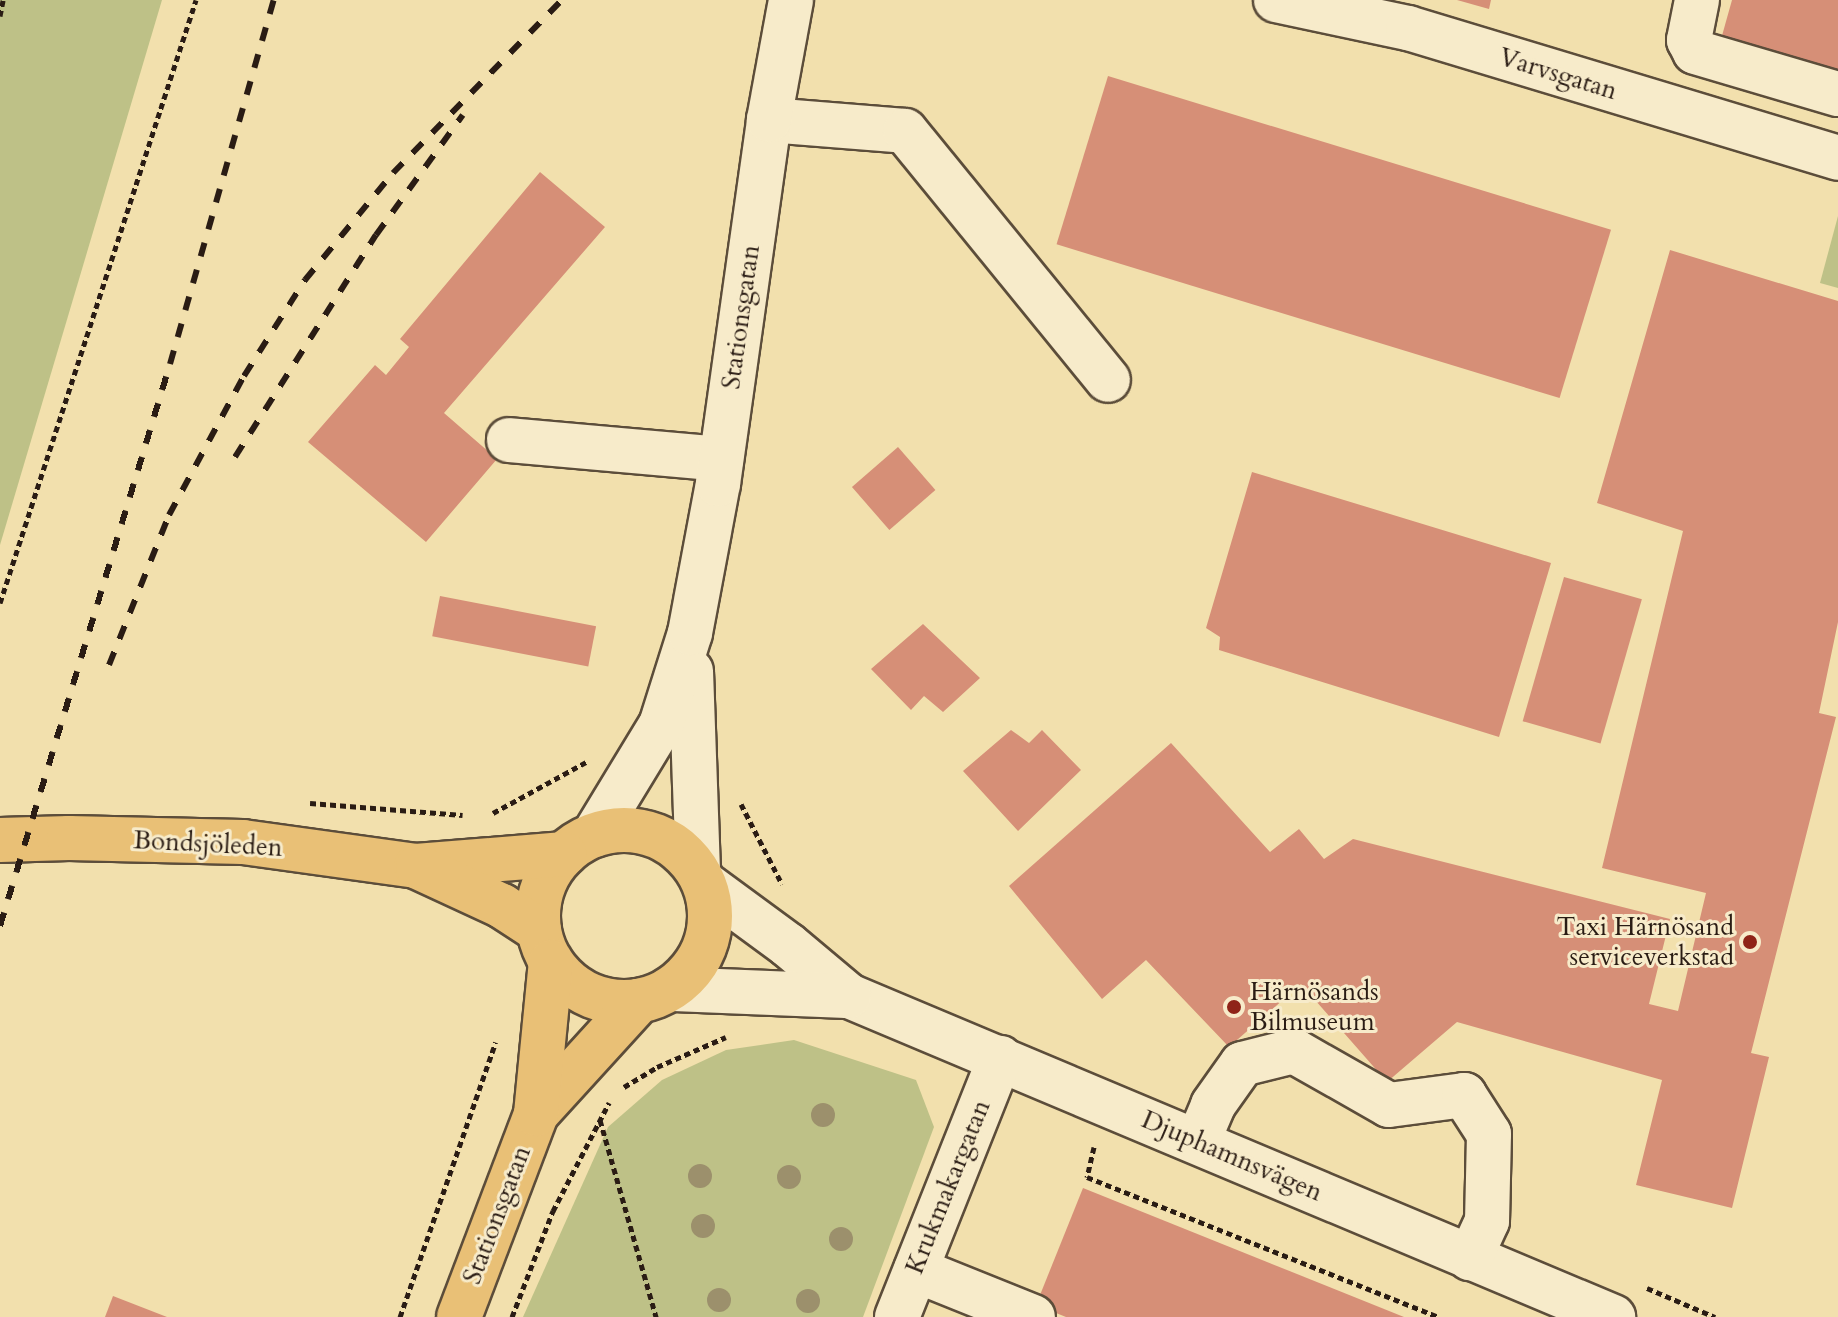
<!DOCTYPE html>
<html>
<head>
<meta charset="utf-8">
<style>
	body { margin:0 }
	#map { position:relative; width:1838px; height:1317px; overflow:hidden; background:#f2e0ad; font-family:Cardo,serif }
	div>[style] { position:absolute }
	.green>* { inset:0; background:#bec187 }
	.building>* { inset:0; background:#d68f77; transform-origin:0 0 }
	.path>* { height:5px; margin-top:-2.5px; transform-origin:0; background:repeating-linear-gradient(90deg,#2a1c14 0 6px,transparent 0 10px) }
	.roads { filter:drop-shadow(2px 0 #5c4d3a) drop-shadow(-2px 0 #5c4d3a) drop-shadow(0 2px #5c4d3a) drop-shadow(0 -2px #5c4d3a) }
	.minor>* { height:44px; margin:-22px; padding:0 22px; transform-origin:22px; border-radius:22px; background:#f7ebca }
	.major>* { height:44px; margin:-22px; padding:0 22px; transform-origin:22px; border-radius:22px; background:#e9c076 }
	.major>.ring { margin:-22px; padding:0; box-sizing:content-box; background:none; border:44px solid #e9c076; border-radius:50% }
	.rail>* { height:6px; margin-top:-3px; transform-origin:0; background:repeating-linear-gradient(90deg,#2a1c14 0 14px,transparent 0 28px) }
	.trees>* { width:24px; height:24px; margin:-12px; border-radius:50%; background:#9c906c }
	.dots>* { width:22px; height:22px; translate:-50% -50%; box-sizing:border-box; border:4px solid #f7ebca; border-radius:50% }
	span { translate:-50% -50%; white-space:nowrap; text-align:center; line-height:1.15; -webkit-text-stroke:6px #f7ebca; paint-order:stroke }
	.street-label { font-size:26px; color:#2a1c14 }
	.poi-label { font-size:26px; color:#2a1c14 }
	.right { translate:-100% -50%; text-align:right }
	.left { translate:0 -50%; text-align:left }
</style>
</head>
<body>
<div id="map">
	<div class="green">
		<i style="clip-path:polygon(0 0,162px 0,0 545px)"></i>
		<i style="clip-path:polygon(1838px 216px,1838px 288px,1820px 283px)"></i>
		<i style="clip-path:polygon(794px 1040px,916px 1080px,934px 1127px,863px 1317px,523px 1317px,608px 1127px,662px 1080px,726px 1050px)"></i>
	</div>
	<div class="building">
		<i style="clip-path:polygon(1457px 0,1491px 0,1489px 9px)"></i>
		<i style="clip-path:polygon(1732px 0,1838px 0,1838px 83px,1718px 50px)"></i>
		<i style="left:1108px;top:76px;width:526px;height:176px;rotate:17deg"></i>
		<i style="clip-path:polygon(540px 172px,605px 227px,444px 413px,497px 459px,426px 542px,308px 442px,375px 365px,386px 375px,409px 347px,400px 339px)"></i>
		<i style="clip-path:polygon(1670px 250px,1838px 301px,1838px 622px,1819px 713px,1836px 717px,1751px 1053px,1769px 1057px,1732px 1208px,1636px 1185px,1662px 1080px,1457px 1022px,1387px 1082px,1301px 984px,1229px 1047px,1146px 960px,1102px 999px,1009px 886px,1171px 743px,1270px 852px,1299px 829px,1324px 859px,1353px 839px,1670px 919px,1649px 1004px,1678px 1011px,1706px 893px,1602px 868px,1683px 531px,1597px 503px)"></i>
		<i style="left:898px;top:447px;width:57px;height:61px;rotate:49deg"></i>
		<i style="clip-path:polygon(1252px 472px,1551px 563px,1499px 737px,1219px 650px,1220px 637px,1206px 628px)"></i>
		<i style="left:1564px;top:577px;width:81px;height:150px;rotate:16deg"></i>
		<i style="left:440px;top:596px;width:159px;height:41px;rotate:11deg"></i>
		<i style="clip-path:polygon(923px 624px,980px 678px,943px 712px,924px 696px,911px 710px,871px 669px)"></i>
		<i style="clip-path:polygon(1011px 730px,1029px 743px,1042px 730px,1081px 770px,1018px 831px,963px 771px)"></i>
		<i style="clip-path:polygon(1083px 1188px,1404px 1317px,1066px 1317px,1036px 1305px)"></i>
		<i style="clip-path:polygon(113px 1296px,167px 1317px,105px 1317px)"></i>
	</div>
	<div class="path">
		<i style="left:0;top:16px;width:16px;rotate:-79deg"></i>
		<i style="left:0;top:603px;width:634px;rotate:-71.99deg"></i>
		<i style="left:310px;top:803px;width:153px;rotate:4.5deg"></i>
		<i style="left:741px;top:804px;width:90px;rotate:62.9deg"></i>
		<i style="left:493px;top:813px;width:106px;rotate:-28.7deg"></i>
		<i style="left:624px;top:1087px;width:39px;rotate:-31deg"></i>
		<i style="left:657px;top:1067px;width:75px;rotate:-23.5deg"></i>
		<i style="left:600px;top:1120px;width:205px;rotate:74.1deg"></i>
		<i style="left:1094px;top:1147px;width:31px;rotate:103deg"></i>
		<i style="left:1087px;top:1177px;width:378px;rotate:21.7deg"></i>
		<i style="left:1647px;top:1288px;width:74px;rotate:23.1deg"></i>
		<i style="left:400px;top:1317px;width:291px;rotate:-70.8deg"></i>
		<i style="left:512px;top:1317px;width:114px;rotate:-68.9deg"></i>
		<i style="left:553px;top:1211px;width:122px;rotate:-62.6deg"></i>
	</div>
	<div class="roads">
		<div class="minor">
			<i style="left:1276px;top:0;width:135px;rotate:12deg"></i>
			<i style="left:1408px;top:28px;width:449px;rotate:16.8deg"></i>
			<i style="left:1697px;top:0;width:41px;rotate:101.3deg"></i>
			<i style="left:1689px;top:40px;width:13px;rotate:63deg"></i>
			<i style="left:1695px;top:52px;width:149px;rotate:16.4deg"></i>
			<i style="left:769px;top:120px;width:136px;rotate:4.6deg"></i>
			<i style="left:905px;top:131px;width:321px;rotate:50.8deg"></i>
			<i style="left:509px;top:440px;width:213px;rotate:5.1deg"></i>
			<i style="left:691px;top:671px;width:199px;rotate:88deg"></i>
			<i style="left:594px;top:835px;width:129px;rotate:-58.7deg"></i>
			<i style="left:661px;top:725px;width:96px;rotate:-72.5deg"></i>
			<i style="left:690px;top:633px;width:152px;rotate:-79.4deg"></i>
			<i style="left:718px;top:484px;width:368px;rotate:-82deg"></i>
			<i style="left:769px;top:120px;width:122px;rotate:-79.6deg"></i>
			<i style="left:705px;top:884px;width:103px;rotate:36.3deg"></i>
			<i style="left:788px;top:945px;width:80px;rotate:39.9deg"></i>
			<i style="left:849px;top:996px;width:829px;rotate:22.79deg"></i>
			<i style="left:671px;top:989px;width:178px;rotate:2.3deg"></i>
			<i style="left:1198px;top:1141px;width:39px;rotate:-67deg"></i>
			<i style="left:1213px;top:1105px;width:50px;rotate:-54.7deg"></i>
			<i style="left:1242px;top:1064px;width:54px;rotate:-14deg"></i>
			<i style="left:1294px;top:1051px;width:109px;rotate:29.6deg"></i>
			<i style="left:1389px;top:1105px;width:76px;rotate:-7.6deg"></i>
			<i style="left:1464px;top:1095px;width:46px;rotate:57.3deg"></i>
			<i style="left:1489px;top:1134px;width:87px;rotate:91.3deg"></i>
			<i style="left:1487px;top:1221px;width:41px;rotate:114.7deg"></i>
			<i style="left:916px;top:1270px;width:126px;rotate:21.9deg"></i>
			<i style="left:897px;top:1317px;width:279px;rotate:-68.3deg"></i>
		</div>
		<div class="major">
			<i class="ring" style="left:538px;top:830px;width:128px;height:128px"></i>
			<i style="left:0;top:840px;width:69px;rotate:-1.7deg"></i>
			<i style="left:69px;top:838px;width:174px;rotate:1.3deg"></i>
			<i style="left:243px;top:842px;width:175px;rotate:7.9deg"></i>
			<i style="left:416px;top:866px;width:149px;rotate:-4.6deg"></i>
			<i style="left:418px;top:867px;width:93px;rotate:24.9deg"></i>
			<i style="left:502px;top:906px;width:44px;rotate:33deg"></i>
			<i style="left:536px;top:1114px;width:153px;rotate:-47.7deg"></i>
			<i style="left:459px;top:1317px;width:217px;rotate:-69.2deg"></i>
			<i style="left:536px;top:1114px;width:153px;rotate:-84.4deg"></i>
		</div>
	</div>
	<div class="rail">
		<i style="left:235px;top:457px;width:263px;rotate:-57.6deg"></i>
		<i style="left:376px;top:235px;width:148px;rotate:-54.1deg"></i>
		<i style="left:109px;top:665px;width:162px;rotate:-68.2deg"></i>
		<i style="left:169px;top:515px;width:158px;rotate:-61.7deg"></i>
		<i style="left:244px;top:376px;width:114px;rotate:-57.6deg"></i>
		<i style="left:305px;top:280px;width:139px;rotate:-50.6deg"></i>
		<i style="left:393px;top:173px;width:242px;rotate:-45.7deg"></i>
		<i style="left:0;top:926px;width:587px;rotate:-73.17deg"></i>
		<i style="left:170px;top:364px;width:379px;rotate:-74.1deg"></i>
	</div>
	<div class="trees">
		<i style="left:823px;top:1115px"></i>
		<i style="left:700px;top:1176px"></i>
		<i style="left:789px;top:1177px"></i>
		<i style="left:703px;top:1226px"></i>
		<i style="left:841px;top:1239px"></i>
		<i style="left:719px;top:1300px"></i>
		<i style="left:808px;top:1301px"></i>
	</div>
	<div class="dots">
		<i style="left:1750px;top:942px;background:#8f2418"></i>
		<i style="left:1234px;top:1007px;background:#8f2418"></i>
	</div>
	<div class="street-label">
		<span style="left:1558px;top:74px;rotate:17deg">Varvsgatan</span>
		<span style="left:741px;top:317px;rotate:-82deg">Stationsgatan</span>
		<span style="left:208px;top:844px;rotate:3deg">Bondsjöleden</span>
		<span style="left:1232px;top:1156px;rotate:23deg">Djuphamnsvägen</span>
		<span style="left:948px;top:1187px;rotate:-68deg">Krukmakargatan</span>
		<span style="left:497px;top:1215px;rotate:-69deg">Stationsgatan</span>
	</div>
	<div class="poi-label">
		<span class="right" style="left:1734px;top:942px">Taxi Härnösand<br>serviceverkstad</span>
		<span class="left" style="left:1250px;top:1007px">Härnösands<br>Bilmuseum</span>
	</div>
</div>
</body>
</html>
